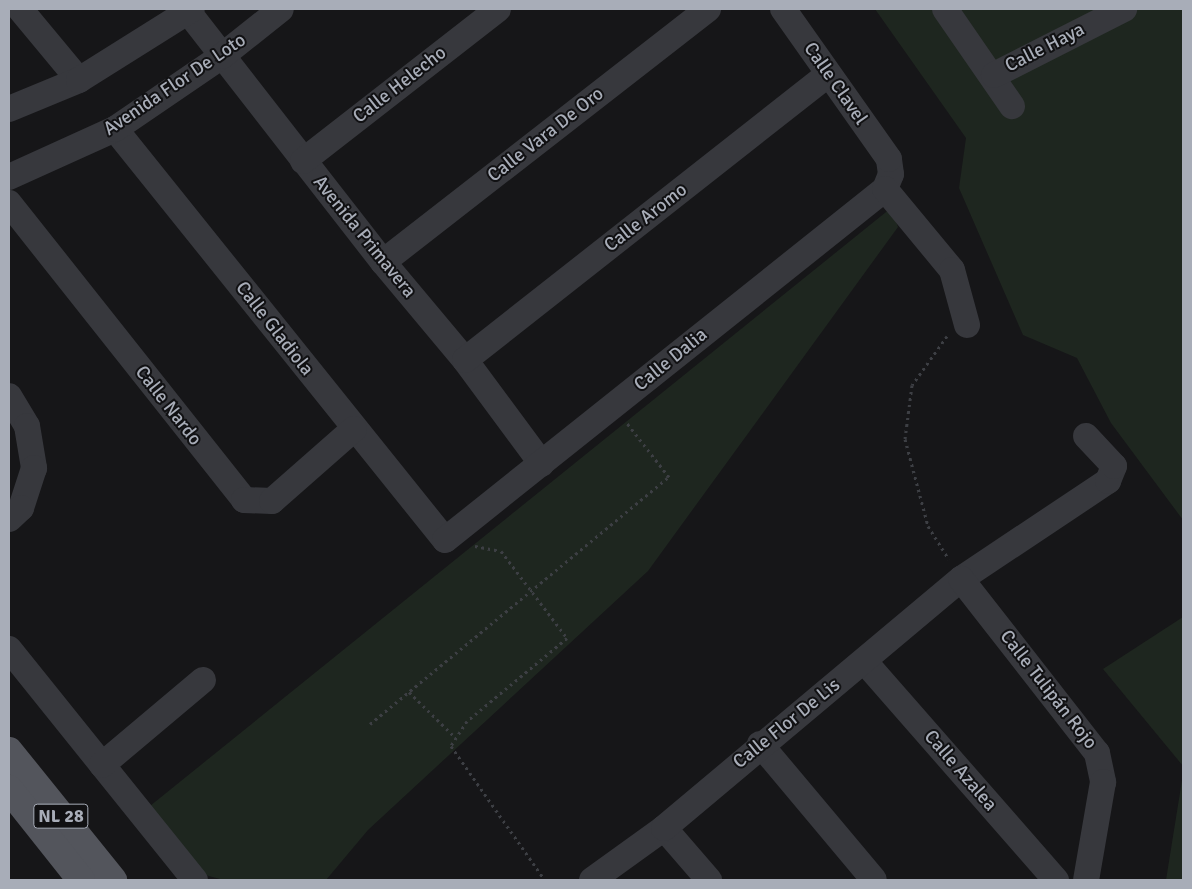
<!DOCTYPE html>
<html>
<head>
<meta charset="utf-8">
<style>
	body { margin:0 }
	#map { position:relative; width:1192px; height:889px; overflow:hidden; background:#161618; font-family:Signika,sans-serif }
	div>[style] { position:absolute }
	.green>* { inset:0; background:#1e261f }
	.path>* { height:3px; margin-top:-1.5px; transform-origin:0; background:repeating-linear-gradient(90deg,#3d3f44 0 2.5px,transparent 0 6.5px) }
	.minor>* { height:26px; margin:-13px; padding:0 13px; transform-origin:13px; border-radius:13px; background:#37383d }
	.major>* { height:28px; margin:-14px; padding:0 14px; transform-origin:14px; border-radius:14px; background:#53555c }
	span { translate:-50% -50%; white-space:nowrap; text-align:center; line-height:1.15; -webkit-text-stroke:4px #111113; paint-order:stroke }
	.shield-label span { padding:1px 4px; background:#111113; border:1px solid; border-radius:4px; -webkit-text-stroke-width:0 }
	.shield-label { font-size:18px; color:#a8adb8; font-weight:700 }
	.street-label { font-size:19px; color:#a8adb8 }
	.frame { position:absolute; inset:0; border:10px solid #a8adb8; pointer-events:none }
</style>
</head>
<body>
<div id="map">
	<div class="green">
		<i style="clip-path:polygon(875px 9px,1183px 9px,1183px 520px,1111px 423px,1077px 358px,1023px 335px,959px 188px,966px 138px)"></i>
		<i style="clip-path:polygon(891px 208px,898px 227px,648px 571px,368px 830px,326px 880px,224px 880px,205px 875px,150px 806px)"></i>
		<i style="clip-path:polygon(1183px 617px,1183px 766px,1103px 669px)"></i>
		<i style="clip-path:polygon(1183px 774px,1183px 880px,1166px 880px)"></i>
	</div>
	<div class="path">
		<i style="left:947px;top:336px;width:60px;rotate:125.5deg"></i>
		<i style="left:912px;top:385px;width:54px;rotate:97.4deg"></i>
		<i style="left:905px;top:439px;width:90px;rotate:75.2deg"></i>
		<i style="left:928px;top:526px;width:39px;rotate:58deg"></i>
		<i style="left:475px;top:546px;width:26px;rotate:11deg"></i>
		<i style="left:501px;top:551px;width:109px;rotate:52.8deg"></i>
		<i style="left:567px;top:638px;width:130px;rotate:140.3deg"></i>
		<i style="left:467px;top:721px;width:30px;rotate:123deg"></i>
		<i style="left:451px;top:746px;width:164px;rotate:55deg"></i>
		<i style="left:409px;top:692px;width:63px;rotate:44.4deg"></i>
		<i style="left:370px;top:724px;width:388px;rotate:-39.6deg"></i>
		<i style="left:669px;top:477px;width:68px;rotate:-127.9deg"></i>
	</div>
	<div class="minor">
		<i style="left:20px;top:9px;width:92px;rotate:50.3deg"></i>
		<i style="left:186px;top:9px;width:321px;rotate:52.1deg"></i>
		<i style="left:383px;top:262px;width:128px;rotate:50.1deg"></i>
		<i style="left:465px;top:360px;width:129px;rotate:53.5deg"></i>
		<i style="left:945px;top:9px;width:118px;rotate:55.4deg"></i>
		<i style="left:994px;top:75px;width:146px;rotate:-26.9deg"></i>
		<i style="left:9px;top:109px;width:76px;rotate:-22.5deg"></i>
		<i style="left:79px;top:80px;width:133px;rotate:-32.1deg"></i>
		<i style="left:115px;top:129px;width:527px;rotate:51.24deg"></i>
		<i style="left:445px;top:540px;width:563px;rotate:-38.58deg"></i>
		<i style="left:885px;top:189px;width:16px;rotate:-68deg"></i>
		<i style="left:891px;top:174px;width:15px;rotate:-98deg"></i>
		<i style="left:889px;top:159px;width:184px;rotate:-125.2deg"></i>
		<i style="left:303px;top:161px;width:247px;rotate:-37.9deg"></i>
		<i style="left:9px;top:177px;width:116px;rotate:-24.4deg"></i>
		<i style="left:115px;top:129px;width:130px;rotate:-34.3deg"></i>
		<i style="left:222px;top:56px;width:75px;rotate:-38.5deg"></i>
		<i style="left:885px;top:189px;width:105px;rotate:50.4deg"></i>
		<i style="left:952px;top:270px;width:57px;rotate:74.7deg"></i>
		<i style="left:9px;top:203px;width:379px;rotate:51.6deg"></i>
		<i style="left:244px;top:500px;width:28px;rotate:2deg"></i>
		<i style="left:272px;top:501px;width:109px;rotate:-41.3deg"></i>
		<i style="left:383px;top:262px;width:412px;rotate:-37.9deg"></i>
		<i style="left:465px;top:360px;width:461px;rotate:-38.2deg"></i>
		<i style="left:9px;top:396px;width:35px;rotate:59deg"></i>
		<i style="left:27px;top:426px;width:43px;rotate:80.5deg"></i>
		<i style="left:34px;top:468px;width:42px;rotate:108deg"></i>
		<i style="left:21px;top:508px;width:16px;rotate:137deg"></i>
		<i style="left:961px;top:579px;width:177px;rotate:-33.7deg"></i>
		<i style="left:1108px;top:481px;width:16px;rotate:-68deg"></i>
		<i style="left:1114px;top:466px;width:41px;rotate:-133deg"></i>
		<i style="left:9px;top:649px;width:297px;rotate:51.2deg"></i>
		<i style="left:865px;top:662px;width:290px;rotate:48.8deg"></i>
		<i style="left:760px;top:744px;width:177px;rotate:50deg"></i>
		<i style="left:102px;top:765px;width:132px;rotate:-40.1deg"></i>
		<i style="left:664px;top:828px;width:69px;rotate:49.1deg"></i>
		<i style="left:592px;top:880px;width:89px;rotate:-35.8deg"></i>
		<i style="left:664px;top:828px;width:388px;rotate:-40deg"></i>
		<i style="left:961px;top:579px;width:221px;rotate:52deg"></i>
		<i style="left:1097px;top:753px;width:30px;rotate:78deg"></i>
		<i style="left:1103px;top:782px;width:99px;rotate:99.8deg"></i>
	</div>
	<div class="major">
		<i style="left:9px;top:751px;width:166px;rotate:51.1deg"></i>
		<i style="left:9px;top:789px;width:116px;rotate:51.6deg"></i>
	</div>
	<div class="shield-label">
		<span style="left:61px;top:816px">NL 28</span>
	</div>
	<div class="street-label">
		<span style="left:1045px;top:48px;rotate:-27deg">Calle Haya</span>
		<span style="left:835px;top:84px;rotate:55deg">Calle Clavel</span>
		<span style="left:175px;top:85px;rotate:-34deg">Avenida Flor De Loto</span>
		<span style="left:400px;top:85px;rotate:-38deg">Calle Helecho</span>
		<span style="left:546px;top:135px;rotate:-38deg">Calle Vara De Oro</span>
		<span style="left:646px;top:218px;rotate:-38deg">Calle Aromo</span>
		<span style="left:364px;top:237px;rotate:51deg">Avenida Primavera</span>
		<span style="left:274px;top:329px;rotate:52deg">Calle Gladiola</span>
		<span style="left:671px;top:360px;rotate:-39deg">Calle Dalia</span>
		<span style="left:168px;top:406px;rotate:52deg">Calle Nardo</span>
		<span style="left:1048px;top:690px;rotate:52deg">Calle Tulipán Rojo</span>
		<span style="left:787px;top:724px;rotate:-39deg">Calle Flor De Lis</span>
		<span style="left:960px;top:771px;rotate:49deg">Calle Azalea</span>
	</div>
	<div class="frame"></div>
</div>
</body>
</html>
